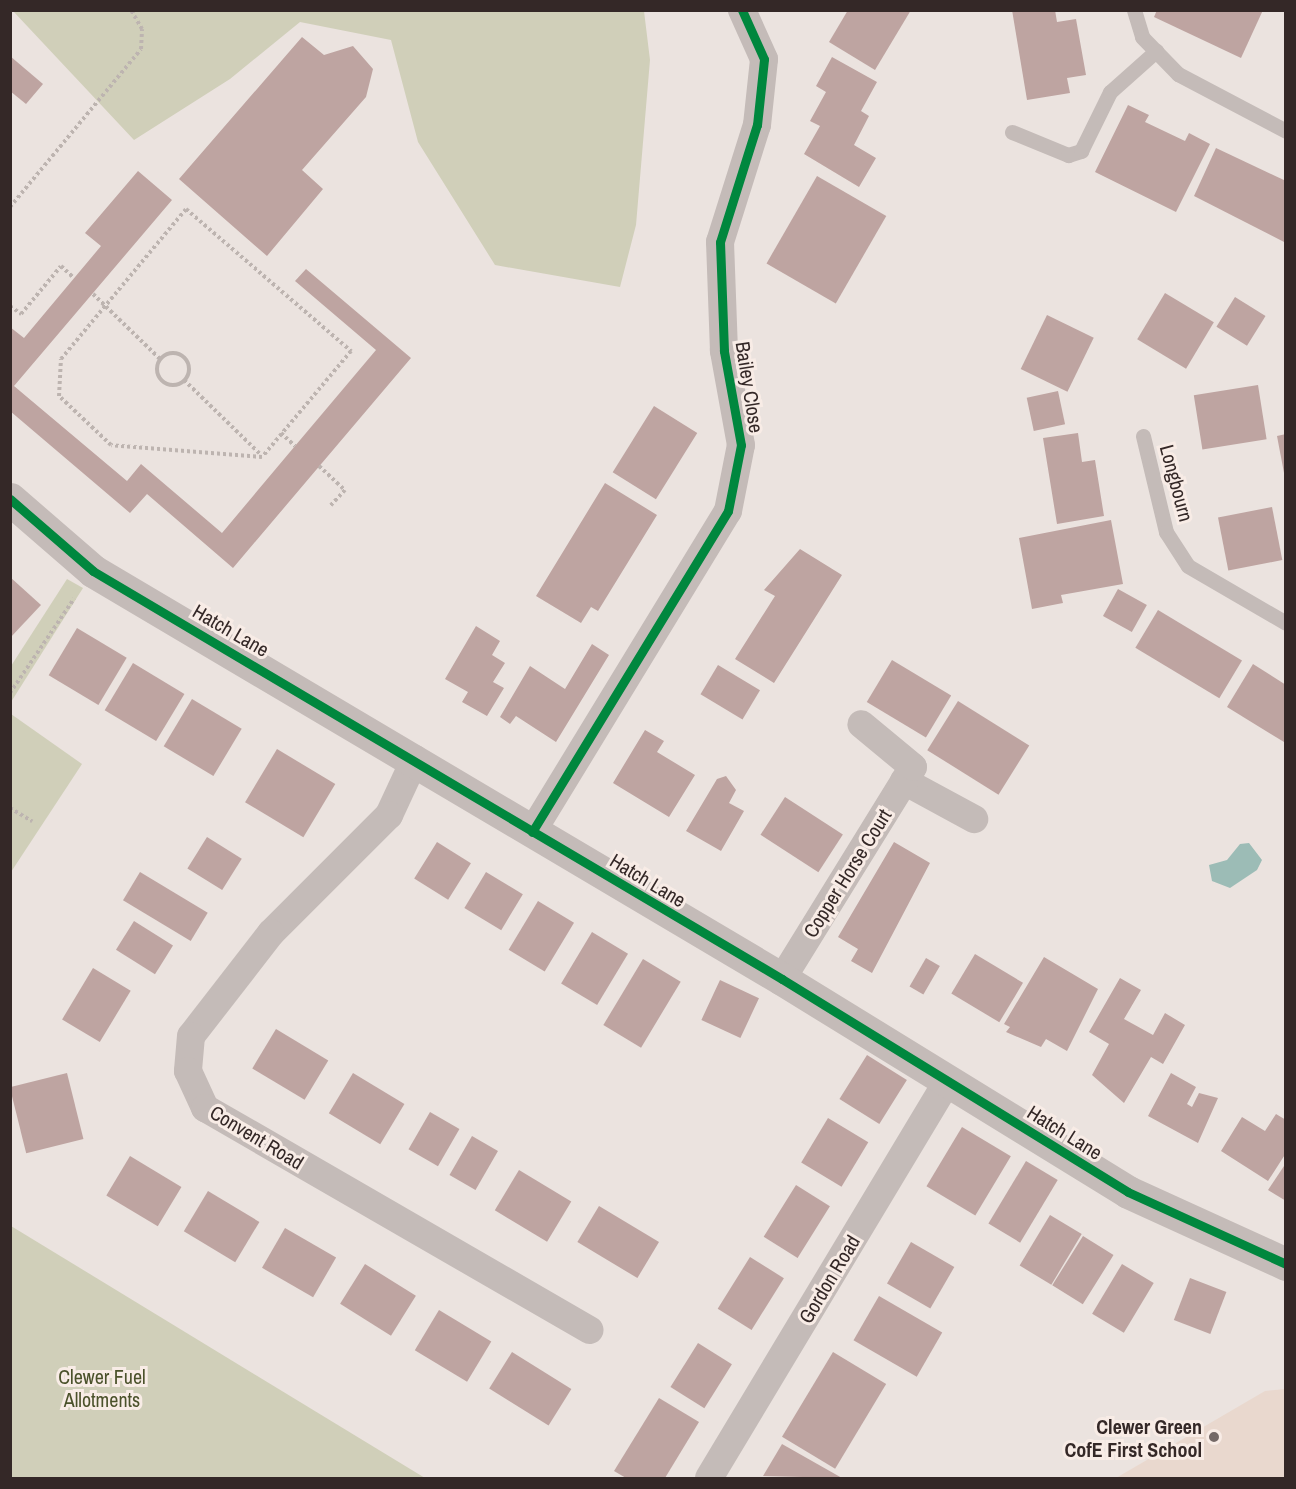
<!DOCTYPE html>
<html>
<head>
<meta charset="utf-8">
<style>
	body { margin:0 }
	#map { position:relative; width:1296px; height:1489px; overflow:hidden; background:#ebe3df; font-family:"Archivo Narrow",sans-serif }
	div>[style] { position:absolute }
	.green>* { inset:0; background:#d0cfb9 }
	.plaza>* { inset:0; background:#e9d8ce }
	.water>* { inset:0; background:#9cbcb6 }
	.building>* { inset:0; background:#bea4a1; transform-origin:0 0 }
	.path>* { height:4px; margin-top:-2px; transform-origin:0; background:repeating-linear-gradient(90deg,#bdb4b0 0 3px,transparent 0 6px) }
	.path>.ring { margin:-2px; padding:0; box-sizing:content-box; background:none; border:4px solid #bdb4b0; border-radius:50% }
	.service>* { height:15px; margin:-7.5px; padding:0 7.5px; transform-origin:7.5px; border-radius:7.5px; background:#c4bbb8 }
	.minor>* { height:28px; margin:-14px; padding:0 14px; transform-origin:14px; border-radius:14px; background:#c4bbb8 }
	.tertiary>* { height:33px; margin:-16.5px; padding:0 16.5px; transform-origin:16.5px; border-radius:16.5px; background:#c4bbb8 }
	.cycleway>* { height:9px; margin:-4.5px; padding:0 4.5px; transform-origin:4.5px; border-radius:4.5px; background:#00873e }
	.dots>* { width:16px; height:16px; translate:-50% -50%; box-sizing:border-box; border:3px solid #f8ece6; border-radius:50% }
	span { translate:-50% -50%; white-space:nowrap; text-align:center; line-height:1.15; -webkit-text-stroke:6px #f8ece6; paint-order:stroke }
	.street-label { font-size:20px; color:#342827 }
	.park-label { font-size:20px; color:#4b522b }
	.poi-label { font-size:20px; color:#342827; font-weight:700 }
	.right { translate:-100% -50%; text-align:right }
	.frame { position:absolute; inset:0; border:12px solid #342827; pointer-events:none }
</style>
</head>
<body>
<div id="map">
	<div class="green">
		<i style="clip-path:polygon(13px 11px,644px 11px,650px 60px,636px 225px,620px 287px,495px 265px,418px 142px,391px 40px,300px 22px,230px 79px,134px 140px)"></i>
		<i style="clip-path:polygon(67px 579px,83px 588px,11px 702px,11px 666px)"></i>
		<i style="clip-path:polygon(11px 714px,82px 764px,11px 872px)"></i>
		<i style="clip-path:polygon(11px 1226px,425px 1478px,11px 1478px)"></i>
	</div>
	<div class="plaza">
		<i style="clip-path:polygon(1285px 1389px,1285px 1478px,1116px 1478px,1265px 1391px)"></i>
	</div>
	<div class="water">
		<i style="clip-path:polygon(1249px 843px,1262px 860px,1257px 870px,1230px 888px,1212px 881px,1209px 865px,1227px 860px,1240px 844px)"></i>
	</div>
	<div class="building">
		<i style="clip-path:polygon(848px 10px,911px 10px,875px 70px,829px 42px)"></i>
		<i style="clip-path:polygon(1012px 10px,1055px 10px,1057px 22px,1076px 19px,1086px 75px,1067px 78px,1070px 93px,1027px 100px)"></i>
		<i style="clip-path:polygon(1157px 10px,1263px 10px,1241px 58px,1154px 17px)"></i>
		<i style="clip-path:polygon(302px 37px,324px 55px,353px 46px,373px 69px,366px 97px,302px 170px,323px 189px,267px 256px,179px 179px)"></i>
		<i style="clip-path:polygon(10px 56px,43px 84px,26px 104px,10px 91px)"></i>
		<i style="clip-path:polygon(832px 57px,877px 82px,861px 111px,869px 116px,854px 145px,876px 158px,859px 187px,804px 154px,820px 126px,810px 121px,826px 92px,816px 86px)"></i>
		<i style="clip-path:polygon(1128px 105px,1149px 115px,1145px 122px,1185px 141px,1189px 133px,1210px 144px,1176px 212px,1095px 172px)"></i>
		<i style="clip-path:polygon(1216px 148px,1286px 181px,1286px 243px,1194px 196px)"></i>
		<i style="clip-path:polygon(138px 171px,172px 200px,14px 386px,127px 481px,141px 464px,222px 533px,295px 446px,376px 350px,295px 281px,306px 269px,411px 358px,233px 568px,147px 494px,130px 513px,10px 411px,10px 327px,24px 338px,101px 246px,85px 233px)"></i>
		<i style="left:817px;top:176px;width:80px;height:101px;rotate:30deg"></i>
		<i style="left:1165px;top:293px;width:57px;height:54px;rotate:31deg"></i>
		<i style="left:1235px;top:297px;width:36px;height:35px;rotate:32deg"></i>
		<i style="left:1047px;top:315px;width:52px;height:60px;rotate:26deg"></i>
		<i style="left:1258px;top:385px;width:55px;height:65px;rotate:81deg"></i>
		<i style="left:1058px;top:391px;width:34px;height:32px;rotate:78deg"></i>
		<i style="left:654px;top:406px;width:51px;height:78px;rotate:32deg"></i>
		<i style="clip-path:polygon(1078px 433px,1082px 462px,1095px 460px,1104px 516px,1057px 524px,1043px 438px)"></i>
		<i style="clip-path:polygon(1286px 434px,1286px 473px,1284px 473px,1277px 436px)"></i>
		<i style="clip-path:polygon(605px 483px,657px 515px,598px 611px,591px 607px,581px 623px,536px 596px)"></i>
		<i style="left:1272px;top:507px;width:54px;height:55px;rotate:79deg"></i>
		<i style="clip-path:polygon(1111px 520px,1123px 584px,1061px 595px,1063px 603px,1032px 609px,1019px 538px)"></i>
		<i style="clip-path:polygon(800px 549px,842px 575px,774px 683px,735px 659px,775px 596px,764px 590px)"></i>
		<i style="clip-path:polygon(10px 577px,41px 605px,10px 638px)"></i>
		<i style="left:1118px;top:589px;width:33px;height:31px;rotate:29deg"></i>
		<i style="left:1158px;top:610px;width:98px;height:44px;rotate:31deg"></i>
		<i style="clip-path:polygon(476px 626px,500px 641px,492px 655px,505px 663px,493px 682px,504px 688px,487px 716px,462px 702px,468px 692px,445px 679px)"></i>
		<i style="left:77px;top:628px;width:58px;height:55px;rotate:31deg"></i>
		<i style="clip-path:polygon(592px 644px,609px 655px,556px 742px,516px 716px,510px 724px,500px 717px,530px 666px,565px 689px)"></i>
		<i style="left:892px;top:660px;width:69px;height:49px;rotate:31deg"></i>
		<i style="left:133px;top:663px;width:60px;height:55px;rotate:31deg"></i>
		<i style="clip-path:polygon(1253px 664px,1286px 685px,1284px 742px,1227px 707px)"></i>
		<i style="left:718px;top:665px;width:49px;height:34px;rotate:31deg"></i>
		<i style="left:192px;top:699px;width:58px;height:55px;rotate:31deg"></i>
		<i style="left:958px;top:701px;width:84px;height:58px;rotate:32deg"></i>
		<i style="clip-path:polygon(645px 730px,664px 741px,657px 752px,695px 775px,669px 817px,613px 783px)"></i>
		<i style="left:277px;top:749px;width:68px;height:62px;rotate:31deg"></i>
		<i style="clip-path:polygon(726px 776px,736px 790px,729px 803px,744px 811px,721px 851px,686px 831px,717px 779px)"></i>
		<i style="left:785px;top:797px;width:69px;height:45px;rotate:33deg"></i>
		<i style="left:207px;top:837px;width:41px;height:37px;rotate:32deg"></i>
		<i style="left:437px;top:842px;width:40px;height:43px;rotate:32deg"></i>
		<i style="clip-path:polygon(894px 842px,930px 863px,872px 973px,851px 961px,858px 949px,838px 937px)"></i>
		<i style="left:140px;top:872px;width:79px;height:33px;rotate:31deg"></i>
		<i style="left:486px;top:872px;width:43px;height:42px;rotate:31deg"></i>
		<i style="left:538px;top:901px;width:42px;height:57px;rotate:31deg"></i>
		<i style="left:134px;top:921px;width:46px;height:34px;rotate:32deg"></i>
		<i style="left:592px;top:932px;width:42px;height:60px;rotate:31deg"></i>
		<i style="left:975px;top:954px;width:56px;height:46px;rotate:31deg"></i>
		<i style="clip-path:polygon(1044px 957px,1098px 989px,1067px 1051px,1046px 1039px,1041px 1047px,1006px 1032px,1010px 1027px,1004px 1024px)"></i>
		<i style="left:926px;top:958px;width:16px;height:33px;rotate:30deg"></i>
		<i style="left:643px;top:959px;width:44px;height:77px;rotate:31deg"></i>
		<i style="left:93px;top:968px;width:44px;height:60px;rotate:31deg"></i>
		<i style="clip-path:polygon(1120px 978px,1141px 990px,1124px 1019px,1153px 1035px,1165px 1013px,1185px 1025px,1163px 1064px,1151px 1057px,1124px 1103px,1092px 1075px,1109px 1044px,1089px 1032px)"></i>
		<i style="left:720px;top:980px;width:43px;height:44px;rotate:25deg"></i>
		<i style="left:276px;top:1029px;width:61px;height:46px;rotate:31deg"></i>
		<i style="left:867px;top:1055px;width:47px;height:52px;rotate:32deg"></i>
		<i style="left:67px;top:1073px;width:68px;height:59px;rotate:76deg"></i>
		<i style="left:353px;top:1073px;width:60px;height:47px;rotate:31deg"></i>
		<i style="clip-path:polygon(1171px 1073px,1196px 1087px,1187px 1104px,1192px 1107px,1199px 1093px,1218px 1098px,1198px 1143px,1148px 1116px)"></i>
		<i style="left:430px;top:1112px;width:34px;height:43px;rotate:30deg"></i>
		<i style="clip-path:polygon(1276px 1114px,1286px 1120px,1286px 1153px,1268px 1181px,1221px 1151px,1242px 1117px,1265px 1131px)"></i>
		<i style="left:828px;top:1118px;width:47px;height:52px;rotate:31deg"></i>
		<i style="left:962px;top:1127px;width:57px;height:69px;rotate:31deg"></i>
		<i style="left:472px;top:1136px;width:30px;height:45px;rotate:30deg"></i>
		<i style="left:130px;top:1156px;width:60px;height:46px;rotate:31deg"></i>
		<i style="left:1026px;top:1161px;width:37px;height:73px;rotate:31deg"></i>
		<i style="clip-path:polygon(1286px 1163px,1286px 1201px,1268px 1190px)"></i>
		<i style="left:519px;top:1170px;width:61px;height:47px;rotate:31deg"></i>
		<i style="left:796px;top:1185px;width:40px;height:61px;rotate:32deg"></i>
		<i style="left:208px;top:1191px;width:60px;height:47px;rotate:31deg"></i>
		<i style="left:599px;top:1206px;width:70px;height:42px;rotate:31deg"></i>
		<i style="left:1050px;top:1215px;width:37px;height:59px;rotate:31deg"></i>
		<i style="left:285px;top:1228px;width:59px;height:46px;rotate:30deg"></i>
		<i style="left:1083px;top:1236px;width:36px;height:58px;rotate:32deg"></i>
		<i style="left:911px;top:1242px;width:50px;height:48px;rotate:30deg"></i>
		<i style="left:750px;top:1257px;width:40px;height:61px;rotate:32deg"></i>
		<i style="left:365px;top:1264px;width:60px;height:47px;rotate:32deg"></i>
		<i style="left:1122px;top:1264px;width:37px;height:58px;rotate:31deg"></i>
		<i style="left:1190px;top:1278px;width:39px;height:45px;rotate:21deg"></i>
		<i style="left:879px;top:1296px;width:73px;height:51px;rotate:30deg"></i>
		<i style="left:439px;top:1310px;width:61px;height:47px;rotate:31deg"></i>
		<i style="left:698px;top:1343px;width:40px;height:52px;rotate:32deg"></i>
		<i style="left:512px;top:1352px;width:70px;height:43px;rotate:32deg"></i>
		<i style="left:833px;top:1352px;width:62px;height:99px;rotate:31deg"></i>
		<i style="clip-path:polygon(659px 1398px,699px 1422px,665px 1478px,626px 1478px,614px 1471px)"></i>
		<i style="clip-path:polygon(782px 1444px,842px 1478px,763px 1476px)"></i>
	</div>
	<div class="path">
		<i style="left:10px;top:207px;width:205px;rotate:-50.3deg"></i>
		<i style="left:141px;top:49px;width:20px;rotate:-87deg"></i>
		<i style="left:142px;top:29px;width:22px;rotate:-120deg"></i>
		<i style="left:186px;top:209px;width:218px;rotate:40.7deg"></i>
		<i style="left:351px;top:351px;width:138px;rotate:130deg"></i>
		<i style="left:262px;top:457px;width:151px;rotate:-175.5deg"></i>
		<i style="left:111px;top:445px;width:71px;rotate:-136.7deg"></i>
		<i style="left:59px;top:396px;width:37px;rotate:-87deg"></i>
		<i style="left:61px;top:359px;width:195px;rotate:-50.2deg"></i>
		<i style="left:93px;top:294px;width:93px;rotate:44.1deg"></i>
		<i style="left:10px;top:306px;width:14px;rotate:36deg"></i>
		<i style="left:21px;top:314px;width:62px;rotate:-50.2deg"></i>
		<i style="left:61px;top:266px;width:18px;rotate:43deg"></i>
		<i class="ring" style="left:157px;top:353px;width:28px;height:28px"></i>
		<i style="left:184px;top:380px;width:107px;rotate:44.2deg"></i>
		<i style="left:281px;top:433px;width:19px;rotate:43deg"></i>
		<i style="left:319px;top:466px;width:35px;rotate:43deg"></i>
		<i style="left:345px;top:490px;width:21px;rotate:133deg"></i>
		<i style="left:10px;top:693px;width:114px;rotate:-55.8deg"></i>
		<i style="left:10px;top:808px;width:26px;rotate:31deg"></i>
	</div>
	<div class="service">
		<i style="left:1134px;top:10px;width:28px;rotate:73deg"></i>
		<i style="left:1142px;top:37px;width:52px;rotate:45.8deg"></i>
		<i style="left:1178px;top:74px;width:122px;rotate:27.8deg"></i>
		<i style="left:1012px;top:132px;width:61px;rotate:22.3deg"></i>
		<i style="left:1068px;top:155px;width:14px;rotate:-17deg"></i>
		<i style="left:1081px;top:151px;width:66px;rotate:-63.8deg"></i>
		<i style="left:1110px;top:92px;width:62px;rotate:-41.7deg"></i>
		<i style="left:1143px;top:436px;width:99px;rotate:76.5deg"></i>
		<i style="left:1166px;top:532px;width:40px;rotate:57.1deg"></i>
		<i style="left:1188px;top:566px;width:113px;rotate:30.2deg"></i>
	</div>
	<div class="minor">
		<i style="left:415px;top:759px;width:62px;rotate:114.9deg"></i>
		<i style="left:389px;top:815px;width:167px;rotate:135deg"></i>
		<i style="left:271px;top:933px;width:130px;rotate:127.8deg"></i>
		<i style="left:191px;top:1036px;width:35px;rotate:95deg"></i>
		<i style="left:188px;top:1071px;width:41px;rotate:65.3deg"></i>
		<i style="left:205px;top:1108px;width:444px;rotate:30deg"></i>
		<i style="left:904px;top:781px;width:80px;rotate:28.5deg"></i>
		<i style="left:532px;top:832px;width:376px;rotate:-58.6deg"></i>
		<i style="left:728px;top:511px;width:67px;rotate:-78.9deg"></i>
		<i style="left:741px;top:445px;width:96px;rotate:-100.3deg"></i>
		<i style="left:724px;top:351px;width:109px;rotate:-92.1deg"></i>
		<i style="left:720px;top:242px;width:123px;rotate:-72.5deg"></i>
		<i style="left:757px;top:125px;width:66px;rotate:-83.9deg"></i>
		<i style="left:764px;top:59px;width:54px;rotate:-114.2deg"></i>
		<i style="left:782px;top:979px;width:249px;rotate:-58.3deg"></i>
		<i style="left:913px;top:767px;width:67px;rotate:-140.4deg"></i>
		<i style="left:709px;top:1478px;width:464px;rotate:-59deg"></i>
	</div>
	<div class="tertiary">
		<i style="left:10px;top:499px;width:110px;rotate:40.9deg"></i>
		<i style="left:93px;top:571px;width:801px;rotate:30.63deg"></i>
		<i style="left:782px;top:979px;width:406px;rotate:31.6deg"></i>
		<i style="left:1128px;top:1192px;width:174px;rotate:24.5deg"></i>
	</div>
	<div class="cycleway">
		<i style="left:10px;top:499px;width:110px;rotate:40.9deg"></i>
		<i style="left:93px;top:571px;width:801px;rotate:30.63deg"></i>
		<i style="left:782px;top:979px;width:406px;rotate:31.6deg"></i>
		<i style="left:1128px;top:1192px;width:174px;rotate:24.5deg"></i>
		<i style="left:532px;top:832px;width:376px;rotate:-58.6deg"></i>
		<i style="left:728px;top:511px;width:67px;rotate:-78.9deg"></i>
		<i style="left:741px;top:445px;width:96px;rotate:-100.3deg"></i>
		<i style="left:724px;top:351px;width:109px;rotate:-92.1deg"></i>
		<i style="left:720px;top:242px;width:123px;rotate:-72.5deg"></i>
		<i style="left:757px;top:125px;width:66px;rotate:-83.9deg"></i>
		<i style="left:764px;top:59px;width:54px;rotate:-114.2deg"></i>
	</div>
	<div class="dots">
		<i style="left:1214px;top:1437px;background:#746967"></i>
	</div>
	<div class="street-label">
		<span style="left:750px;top:387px;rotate:81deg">Bailey Close</span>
		<span style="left:1177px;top:483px;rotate:75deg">Longbourn</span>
		<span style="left:231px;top:630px;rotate:30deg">Hatch Lane</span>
		<span style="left:847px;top:873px;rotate:-58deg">Copper Horse Court</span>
		<span style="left:648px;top:880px;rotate:31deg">Hatch Lane</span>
		<span style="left:1065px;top:1132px;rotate:32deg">Hatch Lane</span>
		<span style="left:257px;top:1137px;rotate:31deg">Convent Road</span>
		<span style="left:829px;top:1279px;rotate:-59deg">Gordon Road</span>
	</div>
	<div class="park-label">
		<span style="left:102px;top:1388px">Clewer Fuel<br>Allotments</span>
	</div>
	<div class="poi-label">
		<span class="right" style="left:1202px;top:1438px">Clewer Green<br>CofE First School</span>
	</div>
	<div class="frame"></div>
</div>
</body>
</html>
